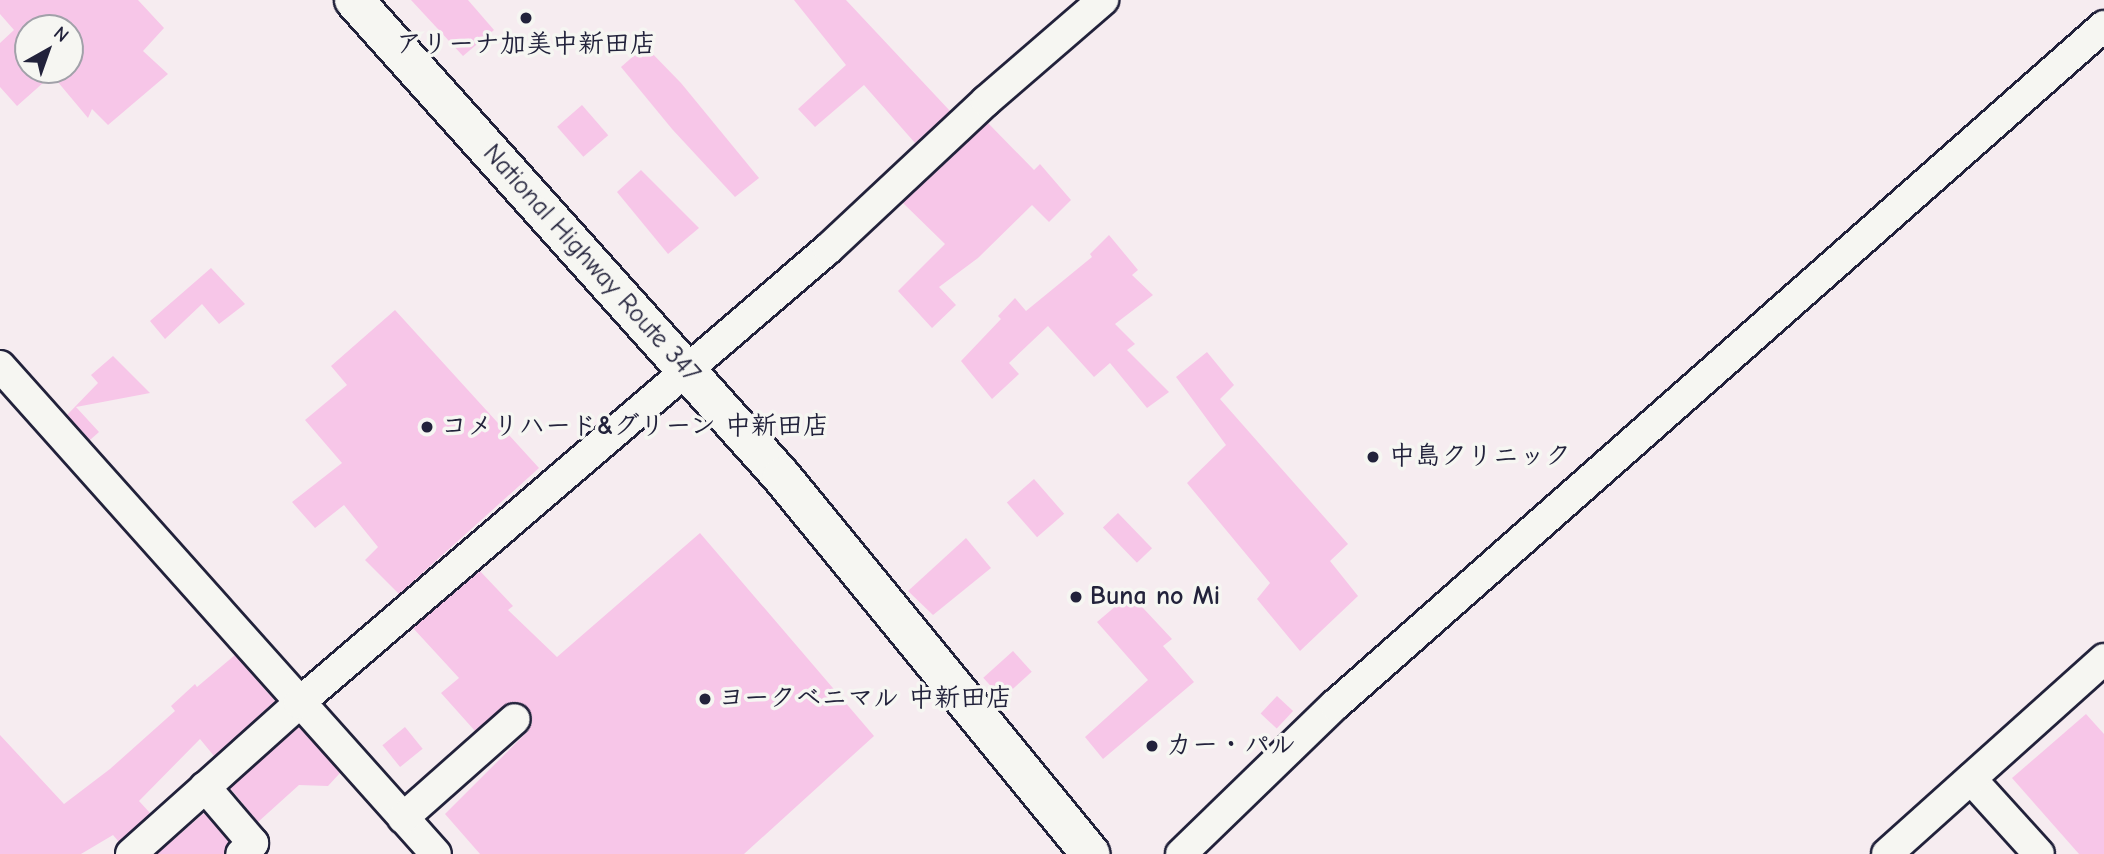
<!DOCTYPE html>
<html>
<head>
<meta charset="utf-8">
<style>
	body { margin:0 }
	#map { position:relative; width:2104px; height:854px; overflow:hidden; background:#f6ecf0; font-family:"Comic Neue","Klee One",sans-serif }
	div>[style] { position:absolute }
	.building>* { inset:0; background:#f7c6e8; transform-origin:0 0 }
	.roads { filter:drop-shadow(2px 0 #22223b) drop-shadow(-2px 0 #22223b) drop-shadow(0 2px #22223b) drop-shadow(0 -2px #22223b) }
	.minor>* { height:30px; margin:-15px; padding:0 15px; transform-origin:15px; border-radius:15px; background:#f6f6f2 }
	.highway>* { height:38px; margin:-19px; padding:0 19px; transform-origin:19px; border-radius:19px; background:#f6f6f2 }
	.dots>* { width:19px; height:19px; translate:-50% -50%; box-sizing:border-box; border:4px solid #f6f6f2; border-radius:50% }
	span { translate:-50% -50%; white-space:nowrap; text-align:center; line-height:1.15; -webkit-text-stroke:7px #f6f6f2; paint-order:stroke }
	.poi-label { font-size:26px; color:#22223b; font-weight:700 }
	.left { translate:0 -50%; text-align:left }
	.street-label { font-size:26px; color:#22223b }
	.north { position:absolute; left:14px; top:14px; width:70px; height:70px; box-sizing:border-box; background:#f6f6f2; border:2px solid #a1a1a9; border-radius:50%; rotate:40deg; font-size:19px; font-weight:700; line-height:28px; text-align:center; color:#22223b }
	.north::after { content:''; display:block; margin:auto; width:24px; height:32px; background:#22223b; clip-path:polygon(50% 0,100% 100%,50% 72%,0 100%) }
</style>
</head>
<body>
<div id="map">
	<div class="building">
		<i style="clip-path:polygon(evenodd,0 0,138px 0,164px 28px,143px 51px,168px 74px,108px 125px,92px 109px,88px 118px,52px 75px,17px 106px,0 87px,0 43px,14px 30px,0 14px,0 0,28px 28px,70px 28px,70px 70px,28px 70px,28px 28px)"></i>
		<i style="clip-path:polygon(411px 0,468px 0,494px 30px,463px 56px)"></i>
		<i style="clip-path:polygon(794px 0,846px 0,950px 111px,915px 143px,864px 85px,815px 127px,798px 109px,846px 65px)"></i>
		<i style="clip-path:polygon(645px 46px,681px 83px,759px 178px,735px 197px,672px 129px,621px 67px)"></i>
		<i style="left:582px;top:105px;width:40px;height:33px;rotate:49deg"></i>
		<i style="clip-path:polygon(988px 123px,1034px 170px,1040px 164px,1071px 200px,1049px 222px,1032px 205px,978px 258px,939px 287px,956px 305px,932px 328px,898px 291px,945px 244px,903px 203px)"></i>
		<i style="clip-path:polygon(641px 170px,699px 228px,668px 254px,617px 192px)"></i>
		<i style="clip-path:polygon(1109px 235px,1138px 270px,1132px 275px,1153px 295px,1115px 324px,1135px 344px,1127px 350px,1169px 392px,1147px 408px,1110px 363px,1094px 377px,1048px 326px,1009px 363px,1019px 374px,992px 399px,961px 361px,1001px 319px,998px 316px,1015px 298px,1026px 311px,1092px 257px,1090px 254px)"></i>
		<i style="clip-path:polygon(211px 268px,245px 304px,219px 324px,202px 304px,165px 339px,150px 321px)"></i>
		<i style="clip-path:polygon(395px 310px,539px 468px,399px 594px,365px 560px,378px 547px,344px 505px,315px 528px,292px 502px,342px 463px,305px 420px,347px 385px,331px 366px)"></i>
		<i style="clip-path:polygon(1207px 352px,1234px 385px,1220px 399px,1348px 544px,1330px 561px,1358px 596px,1300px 651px,1257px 599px,1270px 583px,1187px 483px,1226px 445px,1176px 377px)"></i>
		<i style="clip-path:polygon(113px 356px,150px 393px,76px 407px,99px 432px,90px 440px,67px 415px,98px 383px,91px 375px)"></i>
		<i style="left:1034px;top:479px;width:46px;height:36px;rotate:49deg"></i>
		<i style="left:1118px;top:513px;width:49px;height:21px;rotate:46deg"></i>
		<i style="clip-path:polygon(700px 533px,874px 736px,744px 854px,480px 854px,445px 814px,527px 732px,532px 724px,532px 715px,521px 703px,511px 702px,475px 731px,441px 693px,459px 678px,413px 628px,480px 571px,513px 606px,508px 610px,557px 657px)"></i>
		<i style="clip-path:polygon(966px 538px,991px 568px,933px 615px,908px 591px)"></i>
		<i style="clip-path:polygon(1130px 594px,1172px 639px,1163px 646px,1194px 682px,1103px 759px,1085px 737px,1148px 680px,1097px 622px)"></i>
		<i style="left:1013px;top:651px;width:28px;height:40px;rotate:48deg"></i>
		<i style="clip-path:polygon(235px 655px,275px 701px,214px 756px,200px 739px,139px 801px,150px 813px,119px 842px,113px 835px,81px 854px,0 854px,0 735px,64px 804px,110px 769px,175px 711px,171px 706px,195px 684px,197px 687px)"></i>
		<i style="left:1277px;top:696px;width:22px;height:24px;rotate:43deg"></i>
		<i style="clip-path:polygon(2086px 714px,2104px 734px,2104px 854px,2079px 854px,2012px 778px)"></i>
		<i style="clip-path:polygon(299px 727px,340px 773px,328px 786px,299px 785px,258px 822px,230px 788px)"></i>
		<i style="left:405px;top:727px;width:28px;height:29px;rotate:51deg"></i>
		<i style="clip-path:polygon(204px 813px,229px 842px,224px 854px,157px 854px)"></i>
	</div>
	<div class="roads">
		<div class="minor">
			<i style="left:0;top:366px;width:654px;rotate:48.22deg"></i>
			<i style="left:1971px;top:779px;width:101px;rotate:47.8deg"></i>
			<i style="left:205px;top:787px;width:74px;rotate:49.4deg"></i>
			<i style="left:253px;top:843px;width:16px;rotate:137deg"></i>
			<i style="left:403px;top:818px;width:149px;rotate:-41.5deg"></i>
			<i style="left:131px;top:854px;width:226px;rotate:-41.9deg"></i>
			<i style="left:299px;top:703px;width:697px;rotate:-40.64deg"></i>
			<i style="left:828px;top:249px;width:216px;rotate:-43.1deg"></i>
			<i style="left:986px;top:101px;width:155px;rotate:-40.8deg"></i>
			<i style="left:1181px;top:854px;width:214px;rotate:-44.1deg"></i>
			<i style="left:1335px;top:705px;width:1026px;rotate:-41.44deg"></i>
			<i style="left:1887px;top:854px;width:292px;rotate:-41.9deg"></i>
		</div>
		<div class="highway">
			<i style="left:354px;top:0;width:641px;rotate:48.1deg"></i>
			<i style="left:782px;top:477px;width:487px;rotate:50.7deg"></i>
		</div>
	</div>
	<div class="dots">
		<i style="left:526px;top:18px;background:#22223b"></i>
		<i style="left:427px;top:427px;background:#22223b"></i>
		<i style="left:1373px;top:457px;background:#22223b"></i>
		<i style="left:1076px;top:597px;background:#22223b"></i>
		<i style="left:705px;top:699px;background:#22223b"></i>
		<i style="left:1152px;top:746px;background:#22223b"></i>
	</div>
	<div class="poi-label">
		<span style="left:526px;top:45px">アリーナ加美中新田店</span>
		<span class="left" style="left:441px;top:427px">コメリハード&amp;グリーン 中新田店</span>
		<span class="left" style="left:1389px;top:457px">中島クリニック</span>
		<span class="left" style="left:1090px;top:597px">Buna no Mi</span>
		<span class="left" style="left:719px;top:699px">ヨークベニマル 中新田店</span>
		<span class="left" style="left:1166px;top:746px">カー・パル</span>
	</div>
	<div class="street-label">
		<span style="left:591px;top:264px;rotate:48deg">National Highway Route 347</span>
	</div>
	<div class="north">N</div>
</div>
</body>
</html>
